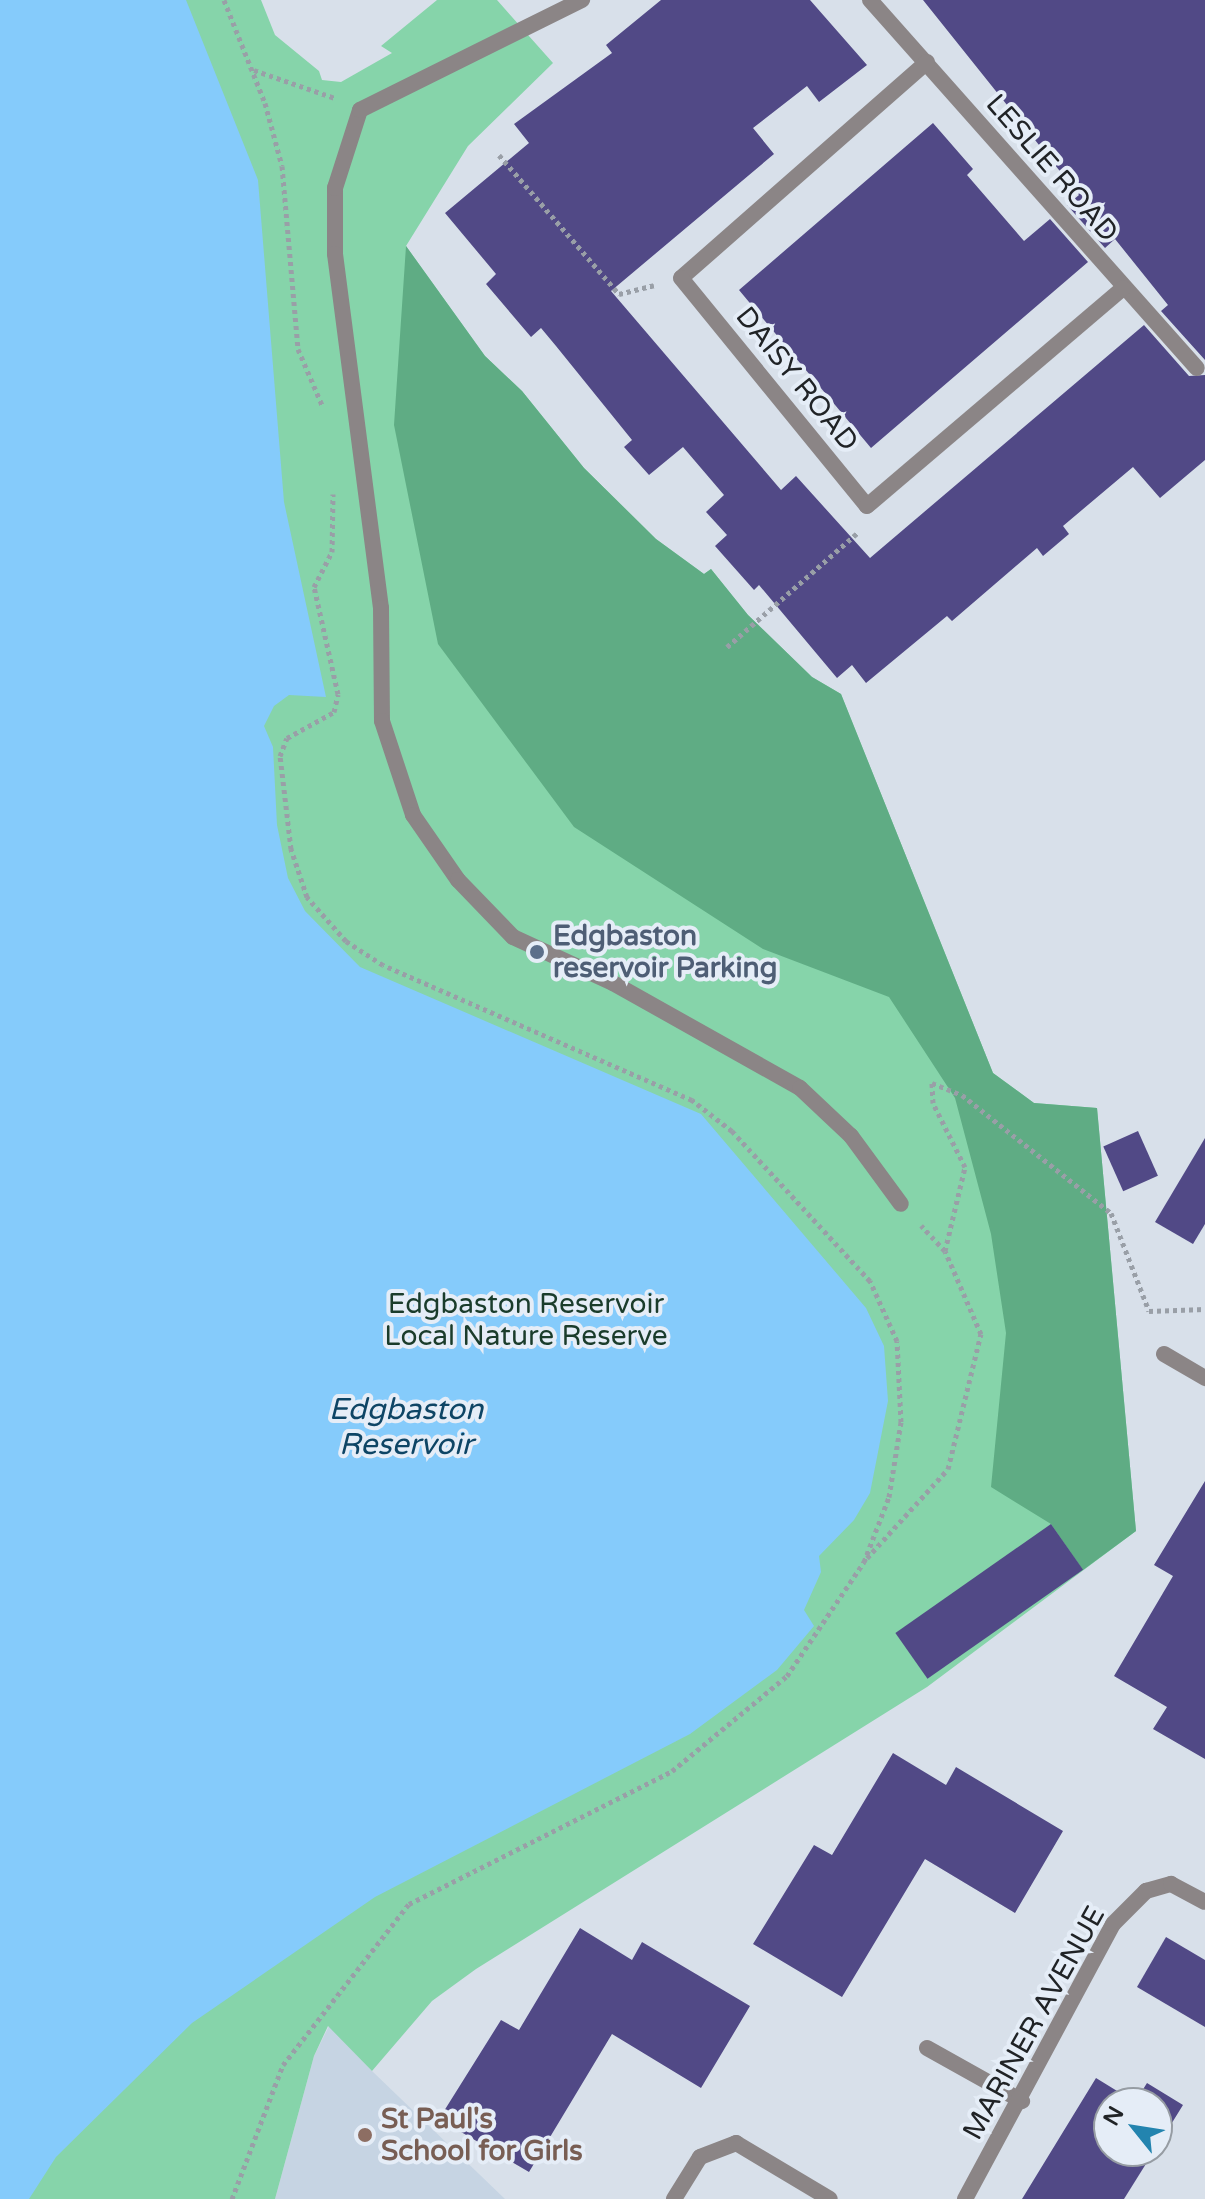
<!DOCTYPE html>
<html>
<head>
<meta charset="utf-8">
<style>
	body { margin:0 }
	#map { position:relative; width:1205px; height:2199px; overflow:hidden; background:#d8e0ea; font-family:"Varela Round",sans-serif }
	div>[style] { position:absolute }
	.built>* { inset:0; background:#c6d4e3 }
	.green>* { inset:0; background:#86d4aa }
	.forest>* { inset:0; background:#5fac84 }
	.water>* { inset:0; background:#85cbfb }
	.building>* { inset:0; background:#514986; transform-origin:0 0 }
	.path>* { height:5px; margin-top:-2.5px; transform-origin:0; background:repeating-linear-gradient(90deg,#999fa7 0 4px,transparent 0 8px) }
	.lane>* { height:16px; margin:-8px; padding:0 8px; transform-origin:8px; border-radius:8px; background:#8b8586 }
	.street>* { height:16px; margin:-8px; padding:0 8px; transform-origin:8px; border-radius:8px; background:#8b8586 }
	.dots>* { width:22px; height:22px; translate:-50% -50%; box-sizing:border-box; border:4px solid #e5edf7; border-radius:50% }
	span { translate:-50% -50%; white-space:nowrap; text-align:center; line-height:1.15; -webkit-text-stroke:8px #e5edf7; paint-order:stroke }
	.street-label { font-size:28px; color:#202326 }
	.service-label { font-size:28px; color:#4e5e75; font-weight:700 }
	.left { translate:0 -50%; text-align:left }
	.park-label { font-size:28px; color:#1a3c2b }
	.education-label { font-size:28px; color:#785e54; font-weight:700 }
	.water-label { font-size:30px; color:#0e4565; font-style:italic }
	.north { position:absolute; left:1093px; top:2087px; width:80px; height:80px; box-sizing:border-box; background:#e5edf7; border:2px solid #969ca3; border-radius:50%; rotate:300deg; font-size:22px; font-weight:700; line-height:32px; text-align:center; color:#202326 }
	.north::after { content:''; display:block; margin:auto; width:28px; height:36px; background:#2384af; clip-path:polygon(50% 0,100% 100%,50% 72%,0 100%) }
</style>
</head>
<body>
<div id="map">
	<div class="built">
		<i style="clip-path:polygon(329px 2026px,372px 2071px,505px 2199px,275px 2199px,314px 2056px)"></i>
	</div>
	<div class="green">
		<i style="clip-path:polygon(0 0,261px 0,275px 35px,319px 71px,322px 80px,341px 82px,392px 53px,381px 46px,437px 0,497px 0,553px 63px,468px 146px,406px 246px,485px 356px,522px 391px,584px 468px,656px 539px,704px 574px,711px 569px,748px 615px,812px 677px,841px 694px,993px 1073px,1034px 1103px,1097px 1108px,1136px 1531px,927px 1687px,476px 1969px,432px 2001px,372px 2071px,328px 2026px,314px 2056px,275px 2199px,0 2199px)"></i>
	</div>
	<div class="forest">
		<i style="clip-path:polygon(406px 246px,485px 356px,522px 391px,584px 468px,656px 539px,704px 574px,711px 569px,748px 615px,812px 677px,841px 694px,993px 1073px,1034px 1103px,1097px 1108px,1136px 1531px,1083px 1570px,1051px 1524px,991px 1487px,1006px 1333px,991px 1234px,955px 1098px,889px 997px,763px 949px,574px 827px,438px 644px,394px 425px)"></i>
	</div>
	<div class="water">
		<i style="clip-path:polygon(0 0,186px 0,258px 180px,284px 502px,326px 697px,289px 695px,274px 706px,264px 726px,273px 747px,277px 825px,288px 878px,305px 911px,360px 967px,701px 1114px,866px 1308px,884px 1346px,888px 1401px,870px 1493px,854px 1520px,819px 1556px,821px 1572px,804px 1610px,814px 1626px,777px 1670px,690px 1734px,375px 1897px,192px 2023px,56px 2157px,29px 2199px,0 2199px)"></i>
	</div>
	<div class="building">
		<i style="clip-path:polygon(661px 0,810px 0,867px 65px,819px 102px,807px 86px,753px 128px,774px 154px,611px 291px,781px 490px,796px 476px,870px 558px,1144px 325px,1189px 376px,1205px 375px,1205px 460px,1160px 498px,1133px 467px,1063px 526px,1069px 534px,1043px 556px,1037px 548px,952px 621px,947px 616px,866px 683px,852px 665px,837px 678px,759px 585px,754px 590px,715px 546px,727px 535px,706px 512px,724px 495px,683px 447px,649px 475px,624px 447px,632px 440px,556px 346px,541px 328px,531px 337px,486px 284px,496px 274px,445px 213px,529px 143px,514px 124px,612px 53px,606px 45px)"></i>
		<i style="clip-path:polygon(923px 0,1205px 0,1205px 360px,1161px 311px,1168px 305px,1115px 239px,1105px 248px,1067px 205px,1079px 195px)"></i>
		<i style="clip-path:polygon(933px 123px,973px 169px,967px 175px,1024px 241px,1050px 219px,1088px 262px,871px 448px,739px 290px)"></i>
		<i style="left:1138px;top:1131px;width:49px;height:38px;rotate:66deg"></i>
		<i style="clip-path:polygon(1205px 1138px,1205px 1224px,1193px 1244px,1155px 1222px)"></i>
		<i style="clip-path:polygon(1205px 1481px,1205px 1759px,1153px 1729px,1167px 1707px,1114px 1676px,1173px 1576px,1154px 1565px)"></i>
		<i style="left:1051px;top:1524px;width:56px;height:190px;rotate:55deg"></i>
		<i style="clip-path:polygon(893px 1753px,946px 1785px,956px 1767px,1063px 1831px,1015px 1913px,925px 1859px,842px 1997px,753px 1944px,814px 1845px,832px 1855px)"></i>
		<i style="clip-path:polygon(580px 1928px,632px 1960px,642px 1942px,750px 2006px,701px 2088px,612px 2034px,529px 2172px,439px 2119px,501px 2020px,519px 2030px)"></i>
		<i style="clip-path:polygon(1166px 1937px,1205px 1960px,1205px 2027px,1137px 1987px)"></i>
		<i style="clip-path:polygon(1096px 2078px,1135px 2102px,1147px 2083px,1183px 2105px,1157px 2147px,1157px 2103px,1109px 2103px,1109px 2151px,1154px 2151px,1124px 2199px,1022px 2199px)"></i>
	</div>
	<div class="path">
		<i style="left:224px;top:0;width:111px;rotate:68.3deg"></i>
		<i style="left:265px;top:103px;width:65px;rotate:74.9deg"></i>
		<i style="left:282px;top:166px;width:184px;rotate:85deg"></i>
		<i style="left:298px;top:349px;width:61px;rotate:66.8deg"></i>
		<i style="left:254px;top:70px;width:86px;rotate:19.1deg"></i>
		<i style="left:499px;top:155px;width:184px;rotate:49.2deg"></i>
		<i style="left:619px;top:294px;width:36px;rotate:-14deg"></i>
		<i style="left:727px;top:647px;width:173px;rotate:-41.2deg"></i>
		<i style="left:945px;top:1251px;width:86px;rotate:-76.6deg"></i>
		<i style="left:965px;top:1167px;width:72px;rotate:-116.6deg"></i>
		<i style="left:933px;top:1103px;width:20px;rotate:-93deg"></i>
		<i style="left:932px;top:1083px;width:32px;rotate:22deg"></i>
		<i style="left:962px;top:1095px;width:190px;rotate:38.4deg"></i>
		<i style="left:1111px;top:1213px;width:105px;rotate:68.8deg"></i>
		<i style="left:1149px;top:1311px;width:56px;rotate:-2deg"></i>
		<i style="left:867px;top:1558px;width:120px;rotate:-47.7deg"></i>
		<i style="left:948px;top:1469px;width:139px;rotate:-76.3deg"></i>
		<i style="left:981px;top:1334px;width:90px;rotate:-113.4deg"></i>
		<i style="left:945px;top:1251px;width:35px;rotate:-133deg"></i>
		<i style="left:232px;top:2199px;width:143px;rotate:-69.2deg"></i>
		<i style="left:283px;top:2065px;width:204px;rotate:-52deg"></i>
		<i style="left:409px;top:1904px;width:295px;rotate:-26.8deg"></i>
		<i style="left:672px;top:1771px;width:149px;rotate:-39.6deg"></i>
		<i style="left:787px;top:1676px;width:138px;rotate:-56deg"></i>
		<i style="left:864px;top:1562px;width:70px;rotate:-69deg"></i>
		<i style="left:889px;top:1497px;width:76px;rotate:-80.9deg"></i>
		<i style="left:901px;top:1422px;width:81px;rotate:-92.8deg"></i>
		<i style="left:897px;top:1341px;width:66px;rotate:-114.2deg"></i>
		<i style="left:870px;top:1281px;width:204px;rotate:-132.6deg"></i>
		<i style="left:732px;top:1131px;width:51px;rotate:-142.2deg"></i>
		<i style="left:692px;top:1100px;width:337px;rotate:-156.4deg"></i>
		<i style="left:383px;top:965px;width:44px;rotate:-147deg"></i>
		<i style="left:346px;top:941px;width:59px;rotate:-131.6deg"></i>
		<i style="left:307px;top:897px;width:51px;rotate:-108.4deg"></i>
		<i style="left:291px;top:849px;width:94px;rotate:-96.7deg"></i>
		<i style="left:280px;top:756px;width:19px;rotate:-69deg"></i>
		<i style="left:287px;top:738px;width:54px;rotate:-29deg"></i>
		<i style="left:334px;top:712px;width:18px;rotate:-77deg"></i>
		<i style="left:338px;top:694px;width:110px;rotate:-102.6deg"></i>
		<i style="left:314px;top:587px;width:39px;rotate:-63deg"></i>
		<i style="left:332px;top:552px;width:58px;rotate:-89deg"></i>
	</div>
	<div class="lane">
		<i style="left:335px;top:188px;width:66px;rotate:90deg"></i>
		<i style="left:335px;top:254px;width:357px;rotate:82.6deg"></i>
		<i style="left:381px;top:608px;width:113px;rotate:89.5deg"></i>
		<i style="left:382px;top:721px;width:99px;rotate:71.7deg"></i>
		<i style="left:413px;top:815px;width:79px;rotate:55.3deg"></i>
		<i style="left:458px;top:880px;width:79px;rotate:46deg"></i>
		<i style="left:513px;top:937px;width:110px;rotate:24.7deg"></i>
		<i style="left:613px;top:983px;width:214px;rotate:29.3deg"></i>
		<i style="left:800px;top:1088px;width:70px;rotate:43.3deg"></i>
		<i style="left:851px;top:1136px;width:84px;rotate:53.7deg"></i>
	</div>
	<div class="street">
		<i style="left:870px;top:0;width:492px;rotate:48.4deg"></i>
		<i style="left:927px;top:62px;width:327px;rotate:138.7deg"></i>
		<i style="left:681px;top:278px;width:294px;rotate:50.8deg"></i>
		<i style="left:867px;top:506px;width:336px;rotate:-40.4deg"></i>
		<i style="left:335px;top:188px;width:82px;rotate:-72.2deg"></i>
		<i style="left:360px;top:110px;width:248px;rotate:-26.4deg"></i>
		<i style="left:1164px;top:1354px;width:48px;rotate:30.3deg"></i>
		<i style="left:927px;top:2048px;width:109px;rotate:29.2deg"></i>
		<i style="left:674px;top:2199px;width:49px;rotate:-58.2deg"></i>
		<i style="left:700px;top:2157px;width:39px;rotate:-21deg"></i>
		<i style="left:736px;top:2143px;width:109px;rotate:30.8deg"></i>
		<i style="left:965px;top:2199px;width:312px;rotate:-61.7deg"></i>
		<i style="left:1113px;top:1924px;width:47px;rotate:-45deg"></i>
		<i style="left:1146px;top:1891px;width:26px;rotate:-16deg"></i>
		<i style="left:1171px;top:1884px;width:38px;rotate:28deg"></i>
	</div>
	<div class="dots">
		<i style="left:537px;top:952px;background:#5c6f8a"></i>
		<i style="left:365px;top:2135px;background:#8d6e63"></i>
	</div>
	<div class="street-label">
		<span style="left:1052px;top:168px;rotate:49deg">LESLIE ROAD</span>
		<span style="left:797px;top:379px;rotate:51deg">DAISY ROAD</span>
		<span style="left:1034px;top:2023px;rotate:-61deg">MARINER AVENUE</span>
	</div>
	<div class="service-label">
		<span class="left" style="left:553px;top:952px">Edgbaston<br>reservoir Parking</span>
	</div>
	<div class="park-label">
		<span style="left:526px;top:1320px">Edgbaston Reservoir<br>Local Nature Reserve</span>
	</div>
	<div class="education-label">
		<span class="left" style="left:381px;top:2135px">St Paul's<br>School for Girls</span>
	</div>
	<div class="water-label">
		<span style="left:406px;top:1427px">Edgbaston<br>Reservoir</span>
	</div>
	<div class="north">N</div>
</div>
</body>
</html>
